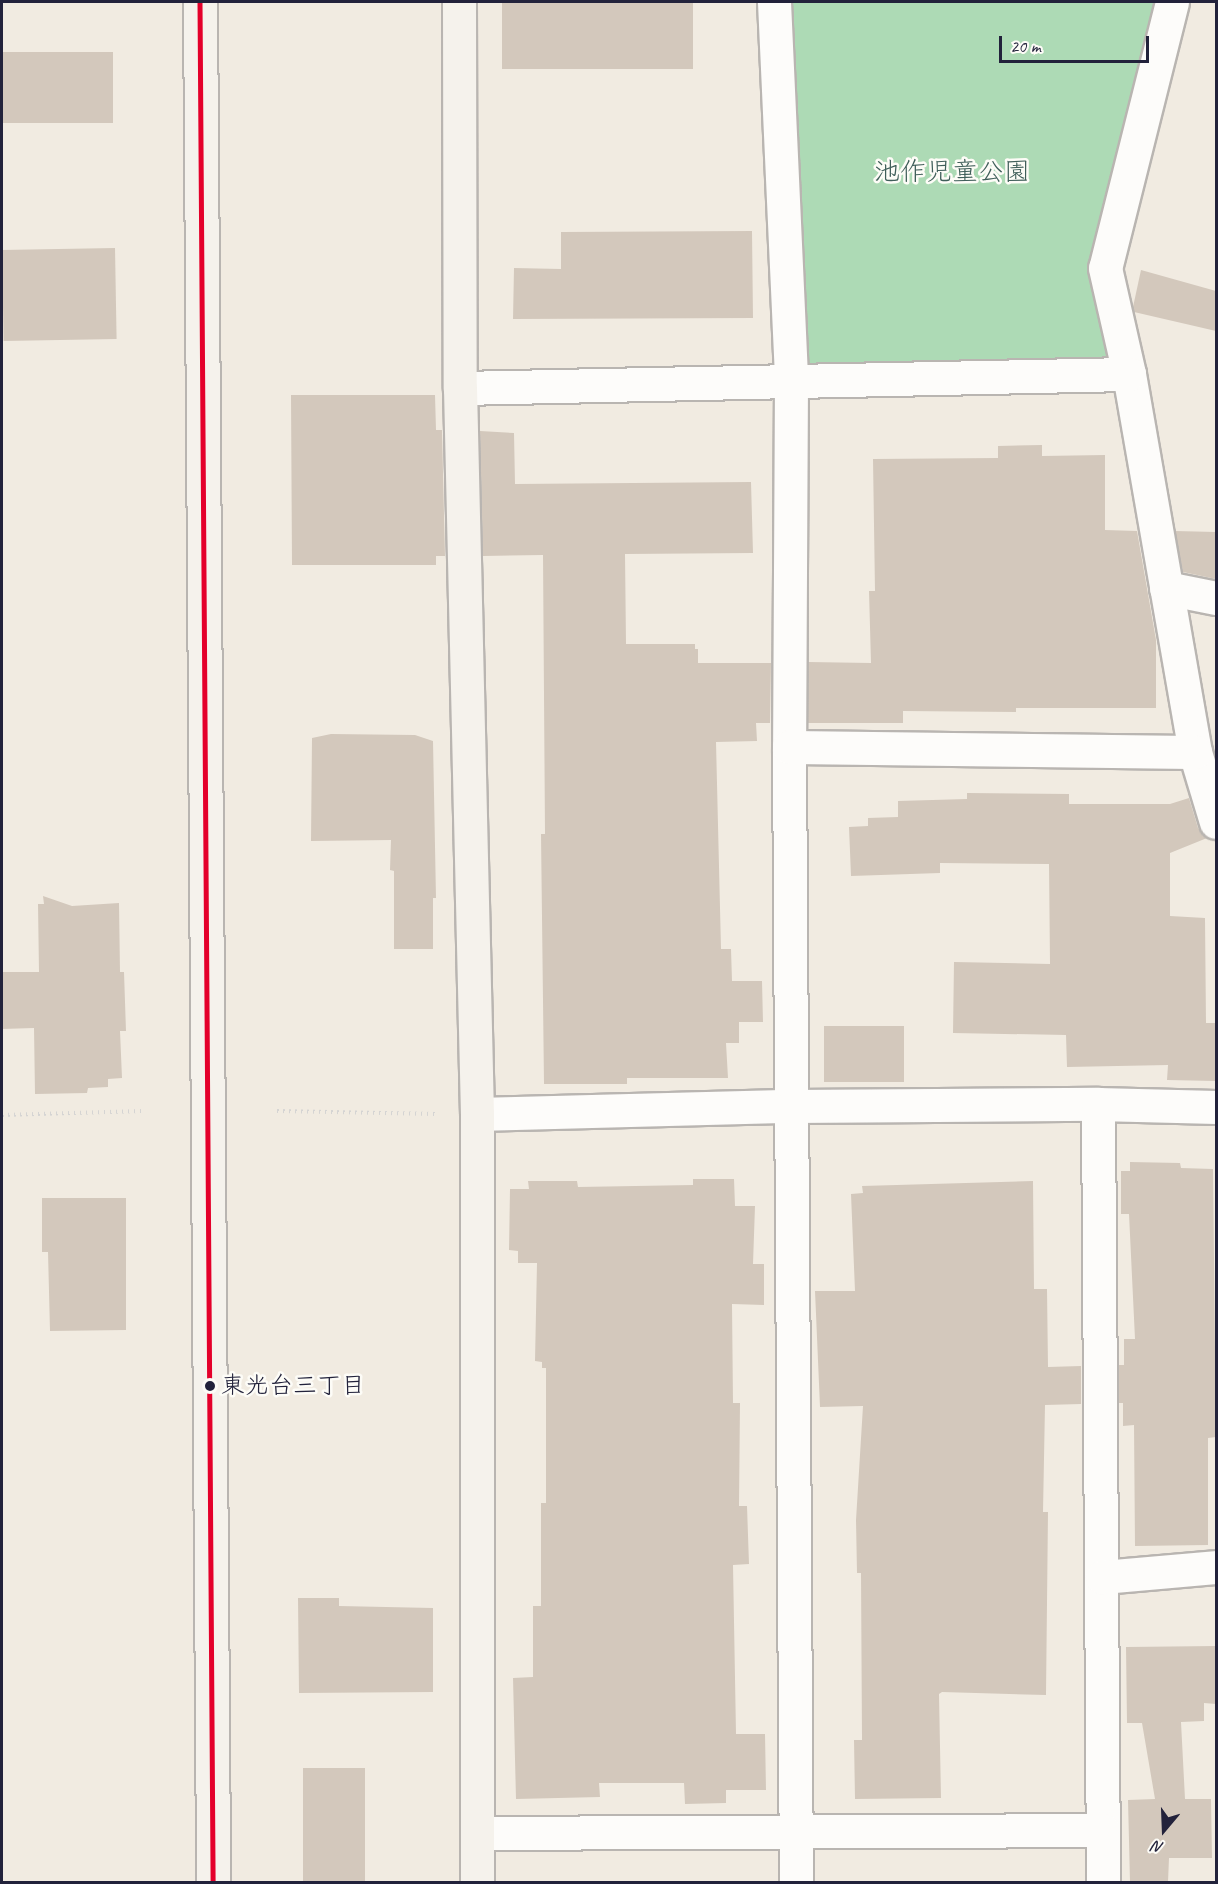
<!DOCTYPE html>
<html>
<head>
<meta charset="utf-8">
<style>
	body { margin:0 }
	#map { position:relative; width:1218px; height:1884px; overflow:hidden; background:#f1ebe1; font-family:Caveat,"Klee One",sans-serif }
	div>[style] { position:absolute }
	.green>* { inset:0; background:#addab5 }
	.building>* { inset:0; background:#d3c8bc; transform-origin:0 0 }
	.path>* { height:4px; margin-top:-2px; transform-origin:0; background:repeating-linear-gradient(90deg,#d5d4d3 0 1.5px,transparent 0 6px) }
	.roads { filter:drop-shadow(2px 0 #b9b5b1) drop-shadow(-2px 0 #b9b5b1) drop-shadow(0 2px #b9b5b1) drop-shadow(0 -2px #b9b5b1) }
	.street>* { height:33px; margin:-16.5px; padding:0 16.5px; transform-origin:16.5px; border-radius:16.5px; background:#fdfcfa }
	.secondary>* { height:33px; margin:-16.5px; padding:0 16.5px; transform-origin:16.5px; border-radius:16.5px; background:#f5f2ec }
	.bus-1>* { height:4.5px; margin:-2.25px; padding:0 2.25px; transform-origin:2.25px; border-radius:2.25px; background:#e4002b }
	.dots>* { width:16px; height:16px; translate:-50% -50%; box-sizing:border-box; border:3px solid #fdfcf7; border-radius:50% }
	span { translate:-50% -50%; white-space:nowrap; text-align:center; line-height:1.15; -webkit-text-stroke:5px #fdfcf7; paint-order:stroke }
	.bus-label { font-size:24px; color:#22223b }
	.left { translate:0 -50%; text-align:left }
	.park-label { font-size:26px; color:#3f5e59 }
	.frame { position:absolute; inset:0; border:3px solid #22223b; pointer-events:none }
	.north { position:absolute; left:1134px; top:1800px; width:60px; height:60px; -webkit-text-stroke:4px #fdfcf7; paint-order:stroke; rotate:199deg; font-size:16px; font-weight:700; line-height:24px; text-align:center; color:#22223b }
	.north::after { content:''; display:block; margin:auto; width:21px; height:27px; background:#22223b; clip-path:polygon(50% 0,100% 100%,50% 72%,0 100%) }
	.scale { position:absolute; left:999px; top:36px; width:150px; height:27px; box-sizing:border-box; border:3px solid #22223b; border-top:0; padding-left:8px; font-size:18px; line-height:21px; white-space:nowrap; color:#22223b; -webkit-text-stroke:4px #fdfcf7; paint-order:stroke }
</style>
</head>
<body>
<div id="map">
	<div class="green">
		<i style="clip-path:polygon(774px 2px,1172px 2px,1105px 268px,1129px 374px,791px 381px)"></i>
	</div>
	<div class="building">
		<i style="left:502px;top:2px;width:191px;height:67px"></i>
		<i style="left:113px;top:52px;width:71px;height:111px;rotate:90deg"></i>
		<i style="clip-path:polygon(752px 231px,753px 318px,513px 319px,514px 268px,561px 269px,561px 232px)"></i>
		<i style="left:115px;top:248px;width:91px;height:113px;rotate:89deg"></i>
		<i style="clip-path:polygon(1141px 270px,1216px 291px,1216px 331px,1134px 312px,1133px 307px)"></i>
		<i style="clip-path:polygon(291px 395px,435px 395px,436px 430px,442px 430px,445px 556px,436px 556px,436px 565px,292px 565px)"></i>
		<i style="clip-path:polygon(480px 431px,514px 433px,515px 484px,751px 482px,753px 553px,625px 554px,626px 644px,695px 644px,695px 649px,698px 649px,698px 663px,771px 663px,770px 723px,756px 723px,757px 741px,716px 742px,721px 949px,731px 949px,732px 981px,762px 981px,763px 1022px,739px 1022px,739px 1043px,726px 1043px,728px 1078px,627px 1078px,627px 1084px,544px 1084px,541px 834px,545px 834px,543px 555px,483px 556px)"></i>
		<i style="clip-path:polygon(1042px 445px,1042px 456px,1105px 455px,1105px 530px,1137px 531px,1156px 640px,1156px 708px,1016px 708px,1016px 712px,903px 711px,903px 723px,808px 723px,808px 662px,871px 663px,869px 591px,875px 591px,873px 459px,998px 458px,998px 446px)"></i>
		<i style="clip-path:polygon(1175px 531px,1216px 532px,1216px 579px,1183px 572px)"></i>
		<i style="clip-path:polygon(331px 734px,415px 735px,433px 741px,436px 898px,433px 898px,433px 949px,394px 949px,394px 871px,390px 870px,391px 840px,311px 841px,312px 738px)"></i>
		<i style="clip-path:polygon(967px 793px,1069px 794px,1069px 804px,1170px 804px,1189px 798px,1198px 828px,1207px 838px,1170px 853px,1170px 916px,1205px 918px,1206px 1023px,1216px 1023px,1216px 1081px,1167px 1080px,1168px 1065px,1067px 1067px,1066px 1035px,953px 1033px,954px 962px,1050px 964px,1049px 864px,940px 863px,940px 873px,851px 876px,849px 827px,868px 826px,868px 818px,898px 817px,898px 801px,967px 799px)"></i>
		<i style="clip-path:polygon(43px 896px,72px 906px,119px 903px,120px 972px,124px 972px,126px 1031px,120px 1031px,122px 1078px,108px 1079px,108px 1087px,88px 1088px,87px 1093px,35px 1094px,34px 1028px,2px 1029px,2px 972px,39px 972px,38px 904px,44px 904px)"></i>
		<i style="left:824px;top:1026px;width:80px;height:56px"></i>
		<i style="clip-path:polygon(1130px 1162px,1180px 1163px,1181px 1168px,1213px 1169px,1216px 1437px,1208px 1438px,1208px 1545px,1135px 1546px,1134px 1425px,1123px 1426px,1123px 1403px,1119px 1403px,1118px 1365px,1124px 1365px,1124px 1339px,1135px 1339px,1129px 1214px,1121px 1214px,1121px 1171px,1130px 1171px)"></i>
		<i style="clip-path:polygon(693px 1179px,734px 1179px,735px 1206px,755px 1206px,753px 1264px,764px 1264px,764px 1305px,732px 1304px,733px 1403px,740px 1403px,739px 1506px,747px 1506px,749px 1564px,733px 1565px,736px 1734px,765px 1734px,766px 1790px,726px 1790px,726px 1803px,685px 1804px,684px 1783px,599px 1783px,600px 1797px,516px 1799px,513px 1678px,533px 1677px,533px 1606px,541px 1606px,541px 1503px,546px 1503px,546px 1368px,542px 1368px,542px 1362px,535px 1361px,537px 1263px,518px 1263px,518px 1251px,509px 1250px,510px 1189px,529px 1189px,528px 1181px,577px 1181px,578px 1187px,693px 1185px)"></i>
		<i style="clip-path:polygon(1033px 1181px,1034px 1289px,1047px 1289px,1048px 1367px,1081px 1366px,1081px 1404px,1045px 1405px,1043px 1512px,1048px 1512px,1046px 1695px,942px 1692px,939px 1694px,941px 1798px,855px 1799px,854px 1740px,862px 1740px,861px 1573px,857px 1573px,856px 1520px,863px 1406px,820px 1407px,815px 1291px,855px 1291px,851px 1194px,863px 1193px,862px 1186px)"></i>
		<i style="clip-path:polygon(42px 1198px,126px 1198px,126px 1330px,50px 1331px,48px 1252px,42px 1252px)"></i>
		<i style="clip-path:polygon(298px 1598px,339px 1598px,339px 1606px,433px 1608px,433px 1692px,299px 1693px)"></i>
		<i style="clip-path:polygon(1216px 1646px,1216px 1704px,1204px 1703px,1204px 1721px,1181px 1722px,1185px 1799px,1211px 1799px,1212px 1858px,1169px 1858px,1168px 1882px,1130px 1882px,1128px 1800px,1155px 1799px,1142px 1723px,1127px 1723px,1126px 1647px)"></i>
		<i style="left:303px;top:1768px;width:62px;height:114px"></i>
	</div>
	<div class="path">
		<i style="left:277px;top:1111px;width:158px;rotate:1.1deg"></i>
		<i style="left:2px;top:1115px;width:139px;rotate:-1.6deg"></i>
	</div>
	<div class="roads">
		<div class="street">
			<i style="left:774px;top:2px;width:379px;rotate:87.4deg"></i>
			<i style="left:791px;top:381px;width:366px;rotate:90.3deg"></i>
			<i style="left:789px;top:747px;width:1135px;rotate:89.65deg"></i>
			<i style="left:1172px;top:2px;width:274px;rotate:104.1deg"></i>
			<i style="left:1105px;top:268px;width:109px;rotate:77.2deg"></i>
			<i style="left:1129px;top:374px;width:384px;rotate:80.1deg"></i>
			<i style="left:1195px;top:752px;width:73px;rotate:73.3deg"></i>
			<i style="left:460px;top:388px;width:669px;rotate:-1.2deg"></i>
			<i style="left:1166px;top:588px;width:51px;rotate:11.3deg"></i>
			<i style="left:789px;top:747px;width:406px;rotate:0.7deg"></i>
			<i style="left:1098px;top:1104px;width:778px;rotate:89.63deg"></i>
			<i style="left:477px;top:1114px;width:315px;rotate:-1.5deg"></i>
			<i style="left:792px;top:1106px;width:306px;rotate:-0.4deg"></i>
			<i style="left:1098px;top:1104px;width:118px;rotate:1.5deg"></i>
			<i style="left:1102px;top:1577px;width:114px;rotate:-5deg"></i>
			<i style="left:477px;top:1833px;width:626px;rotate:-0.27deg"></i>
		</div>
		<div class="secondary">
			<i style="left:200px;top:2px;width:1880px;rotate:89.6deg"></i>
			<i style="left:459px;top:2px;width:386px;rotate:89.9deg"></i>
			<i style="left:460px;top:388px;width:726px;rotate:88.66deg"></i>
			<i style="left:477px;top:1114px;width:768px;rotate:90deg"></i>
		</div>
	</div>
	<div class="bus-1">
		<i style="left:200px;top:2px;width:1880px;rotate:89.6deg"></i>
	</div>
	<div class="dots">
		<i style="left:210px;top:1386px;background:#22223b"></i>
	</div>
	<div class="bus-label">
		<span class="left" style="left:221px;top:1386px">東光台三丁目</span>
	</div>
	<div class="park-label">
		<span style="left:952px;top:172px">池作児童公園</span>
	</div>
	<div class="frame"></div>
	<div class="north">N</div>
	<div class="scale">20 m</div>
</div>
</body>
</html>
